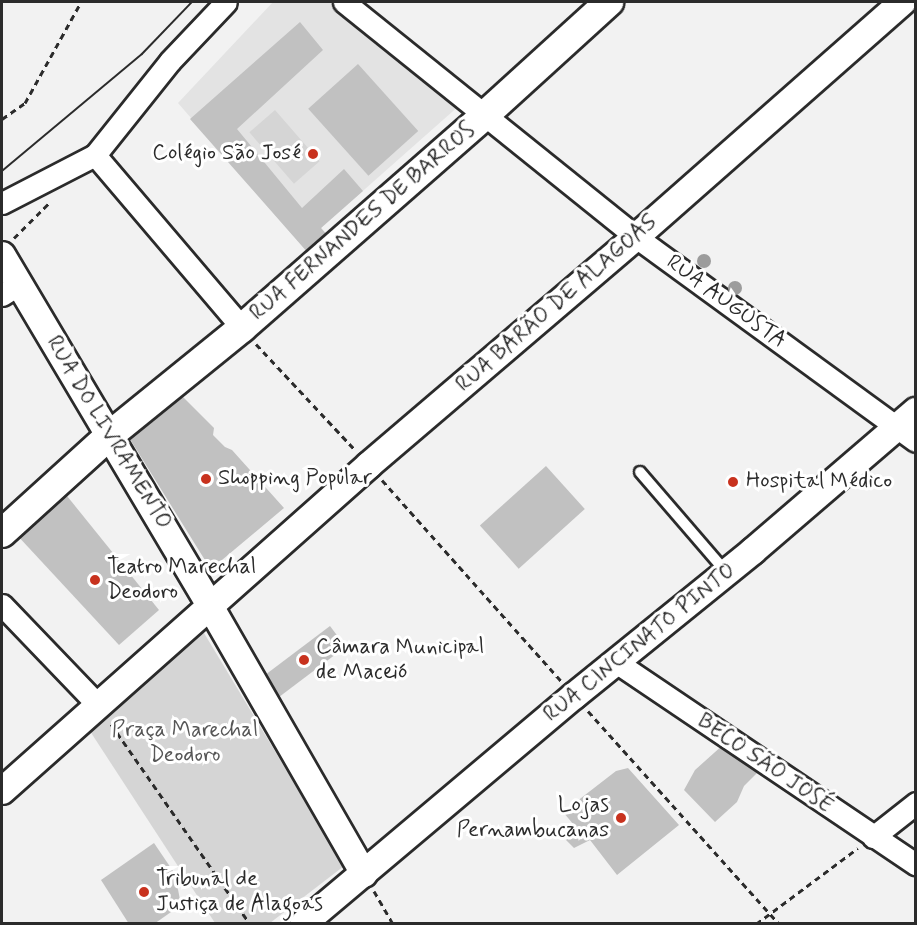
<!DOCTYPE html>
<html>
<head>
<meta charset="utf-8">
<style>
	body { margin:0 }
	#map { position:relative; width:917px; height:925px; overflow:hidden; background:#f2f2f2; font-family:Mynerve,sans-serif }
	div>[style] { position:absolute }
	.built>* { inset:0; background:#e3e3e3 }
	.green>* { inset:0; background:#d5d5d5; transform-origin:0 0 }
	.building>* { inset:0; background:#c1c1c1; transform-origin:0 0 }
	.path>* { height:3px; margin-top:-1.5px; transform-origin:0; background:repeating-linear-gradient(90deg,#2b2b2b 0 6px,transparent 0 10.5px) }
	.roads { filter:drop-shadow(2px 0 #2b2b2b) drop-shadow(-2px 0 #2b2b2b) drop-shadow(0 2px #2b2b2b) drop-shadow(0 -2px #2b2b2b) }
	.service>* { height:10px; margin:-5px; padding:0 5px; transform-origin:5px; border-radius:5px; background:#fff }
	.minor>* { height:21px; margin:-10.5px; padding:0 10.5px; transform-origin:10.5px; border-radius:10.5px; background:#fff }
	.tertiary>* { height:26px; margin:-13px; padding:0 13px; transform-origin:13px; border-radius:13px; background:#fff }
	.secondary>* { height:28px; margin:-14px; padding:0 14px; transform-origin:14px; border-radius:14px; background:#fff }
	.tram>* { height:1.5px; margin:-0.75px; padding:0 0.75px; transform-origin:0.75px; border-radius:0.75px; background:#2b2b2b }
	.trees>* { width:14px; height:14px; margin:-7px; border-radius:50%; background:#9c9c9c }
	.dots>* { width:16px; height:16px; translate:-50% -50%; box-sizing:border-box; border:3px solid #fff; border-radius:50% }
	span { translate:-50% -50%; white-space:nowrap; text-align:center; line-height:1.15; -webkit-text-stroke:6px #fff; paint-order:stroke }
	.poi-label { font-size:22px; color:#2b2b2b }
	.right { translate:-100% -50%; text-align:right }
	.left { translate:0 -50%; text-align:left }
	.street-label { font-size:22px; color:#2b2b2b }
	.park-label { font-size:22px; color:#565656 }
	.frame { position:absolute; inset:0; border:3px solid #2b2b2b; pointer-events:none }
</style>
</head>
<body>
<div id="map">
	<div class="built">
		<i style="clip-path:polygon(273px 2px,336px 2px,461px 104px,321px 228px,328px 236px,309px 254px,178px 103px)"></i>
	</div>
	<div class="green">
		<i style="left:275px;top:110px;width:68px;height:34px;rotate:49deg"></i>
		<i style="clip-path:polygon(201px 628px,344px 866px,270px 923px,215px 923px,86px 725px)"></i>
	</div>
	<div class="building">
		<i style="clip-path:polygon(300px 22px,323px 50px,237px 129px,302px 208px,344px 169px,363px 191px,321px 228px,328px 236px,309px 254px,190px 119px)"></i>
		<i style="left:358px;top:64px;width:90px;height:67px;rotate:48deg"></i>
		<i style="clip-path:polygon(179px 393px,214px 428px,213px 435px,225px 447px,232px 450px,284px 508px,216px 565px,208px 565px,128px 436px)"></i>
		<i style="left:546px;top:466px;width:58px;height:89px;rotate:48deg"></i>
		<i style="clip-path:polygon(63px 491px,159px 610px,119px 645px,16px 534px)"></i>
		<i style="left:330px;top:626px;width:26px;height:83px;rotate:53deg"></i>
		<i style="clip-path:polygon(724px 744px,761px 769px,744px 786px,737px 802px,715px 822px,684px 790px,695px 770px)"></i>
		<i style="clip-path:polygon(628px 768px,679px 825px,617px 875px,590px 840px,574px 848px,566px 840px,579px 831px,563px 812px,616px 771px)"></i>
		<i style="clip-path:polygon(154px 843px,175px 874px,181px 905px,154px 924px,129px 924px,101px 880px)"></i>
	</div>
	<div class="path">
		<i style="left:2px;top:119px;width:28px;rotate:-35deg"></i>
		<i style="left:25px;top:103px;width:115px;rotate:-61deg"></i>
		<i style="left:14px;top:238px;width:51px;rotate:-45deg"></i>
		<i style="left:256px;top:344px;width:146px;rotate:46.9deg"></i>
		<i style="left:382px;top:480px;width:269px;rotate:48.3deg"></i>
		<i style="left:588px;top:711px;width:286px;rotate:48.1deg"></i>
		<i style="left:111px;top:724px;width:244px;rotate:55.2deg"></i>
		<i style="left:374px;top:891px;width:38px;rotate:60deg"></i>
		<i style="left:756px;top:924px;width:127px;rotate:-36.7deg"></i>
	</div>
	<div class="roads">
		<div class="service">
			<i style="left:640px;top:472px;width:132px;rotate:49.3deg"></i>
		</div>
		<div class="minor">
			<i style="left:344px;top:2px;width:375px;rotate:38.8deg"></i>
			<i style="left:636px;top:237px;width:346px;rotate:36.1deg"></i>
			<i style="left:95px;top:155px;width:227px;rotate:49.6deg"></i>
			<i style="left:2px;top:203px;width:105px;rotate:-27.3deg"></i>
			<i style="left:95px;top:155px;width:120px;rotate:-51.4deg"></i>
			<i style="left:170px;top:61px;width:81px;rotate:-46.5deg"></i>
			<i style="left:2px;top:295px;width:20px;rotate:-33deg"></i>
			<i style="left:2px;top:605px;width:139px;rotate:46.2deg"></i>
			<i style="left:616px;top:662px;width:362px;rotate:34deg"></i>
			<i style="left:873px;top:837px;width:55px;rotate:-38.3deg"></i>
		</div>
		<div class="tertiary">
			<i style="left:2px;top:255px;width:408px;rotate:59.3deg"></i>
			<i style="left:210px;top:606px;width:309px;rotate:60.1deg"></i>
			<i style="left:2px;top:791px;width:491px;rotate:-41.6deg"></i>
			<i style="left:369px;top:465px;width:351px;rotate:-40.5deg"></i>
			<i style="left:636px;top:237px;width:356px;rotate:-41.4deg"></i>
			<i style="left:303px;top:924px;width:354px;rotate:-40.1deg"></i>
			<i style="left:574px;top:696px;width:230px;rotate:-39deg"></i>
			<i style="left:753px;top:551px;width:215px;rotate:-40.7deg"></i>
		</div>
		<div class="secondary">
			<i style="left:2px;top:533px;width:146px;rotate:-42.2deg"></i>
			<i style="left:110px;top:435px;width:170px;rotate:-39deg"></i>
			<i style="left:242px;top:328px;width:323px;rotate:-41.2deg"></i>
			<i style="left:485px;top:115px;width:168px;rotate:-42.3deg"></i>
		</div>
	</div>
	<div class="tram">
		<i style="left:2px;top:171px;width:182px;rotate:-39.9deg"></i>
		<i style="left:142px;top:54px;width:72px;rotate:-46.1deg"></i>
	</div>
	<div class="trees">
		<i style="left:704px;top:261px"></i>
		<i style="left:735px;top:288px"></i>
	</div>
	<div class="dots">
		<i style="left:313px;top:154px;background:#c8321e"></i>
		<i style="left:206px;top:479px;background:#c8321e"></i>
		<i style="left:733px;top:482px;background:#c8321e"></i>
		<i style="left:95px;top:580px;background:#c8321e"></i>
		<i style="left:304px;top:660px;background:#c8321e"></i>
		<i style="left:621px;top:818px;background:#c8321e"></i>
		<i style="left:144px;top:892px;background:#c8321e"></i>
	</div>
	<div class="poi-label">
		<span class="right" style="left:301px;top:154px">Colégio São José</span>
		<span class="left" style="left:218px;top:479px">Shopping Popular</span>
		<span class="left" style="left:746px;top:482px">Hospital Médico</span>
		<span class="left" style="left:107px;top:580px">Teatro Marechal<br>Deodoro</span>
		<span class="left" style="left:316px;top:660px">Câmara Municipal<br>de Maceió</span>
		<span class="right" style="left:609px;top:818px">Lojas<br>Pernambucanas</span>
		<span class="left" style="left:156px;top:892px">Tribunal de<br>Justiça de Alagoas</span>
	</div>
	<div class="street-label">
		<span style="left:363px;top:222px;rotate:-41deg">RUA FERNANDES DE BARROS</span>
		<span style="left:726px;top:302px;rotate:36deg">RUA AUGUSTA</span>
		<span style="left:557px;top:304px;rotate:-41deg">RUA BARÃO DE ALAGOAS</span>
		<span style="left:108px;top:433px;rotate:59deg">RUA DO LIVRAMENTO</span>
		<span style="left:640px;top:643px;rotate:-39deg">RUA CINCINATO PINTO</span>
		<span style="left:765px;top:764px;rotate:34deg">BECO SÃO JOSÉ</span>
	</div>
	<div class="park-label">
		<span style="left:185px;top:743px">Praça Marechal<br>Deodoro</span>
	</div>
	<div class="frame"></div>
</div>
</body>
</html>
